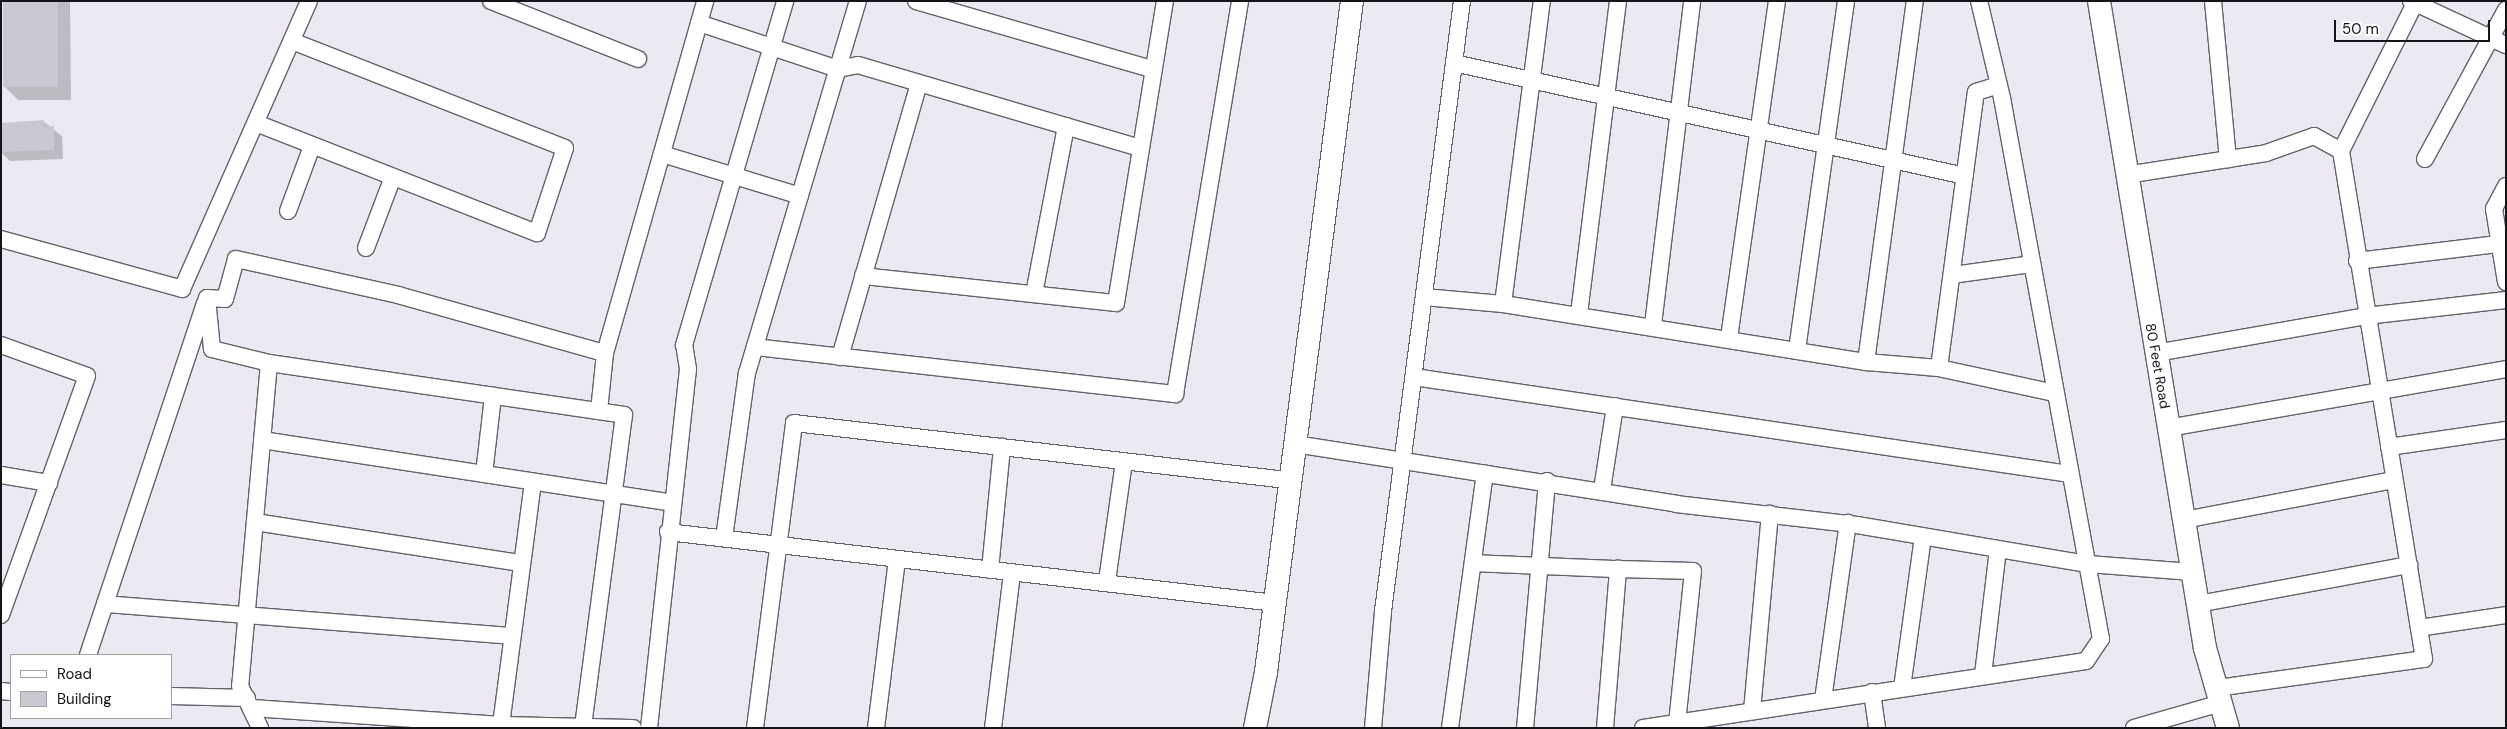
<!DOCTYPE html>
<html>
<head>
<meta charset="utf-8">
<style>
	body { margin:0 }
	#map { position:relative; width:2507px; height:729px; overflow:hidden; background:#ede9f3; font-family:"DM Sans",sans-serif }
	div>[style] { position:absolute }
	.shadow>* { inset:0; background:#0003 }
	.building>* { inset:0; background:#cbc8d1; transform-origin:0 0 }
	.roads { filter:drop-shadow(1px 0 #65616a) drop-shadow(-1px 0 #65616a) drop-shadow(0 1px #65616a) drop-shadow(0 -1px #65616a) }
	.street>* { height:16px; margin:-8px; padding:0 8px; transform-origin:8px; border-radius:8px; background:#fff }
	.secondary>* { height:22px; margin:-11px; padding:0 11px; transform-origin:11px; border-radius:11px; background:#fff }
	span { translate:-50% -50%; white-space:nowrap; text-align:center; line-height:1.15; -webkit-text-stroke:4.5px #fff; paint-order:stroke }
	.street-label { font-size:14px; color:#161418 }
	.frame { position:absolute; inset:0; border:2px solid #161418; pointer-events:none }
	.legend { position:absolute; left:10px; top:654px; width:162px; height:65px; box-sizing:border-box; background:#fff; border:1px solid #a2a1a3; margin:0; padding:6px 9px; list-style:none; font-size:15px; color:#161418 }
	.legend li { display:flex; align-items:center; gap:10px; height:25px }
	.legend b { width:25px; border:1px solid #a2a1a3 }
	.scale { position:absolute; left:2334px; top:20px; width:156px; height:22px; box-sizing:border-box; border:2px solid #161418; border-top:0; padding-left:6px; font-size:15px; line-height:18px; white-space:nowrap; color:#161418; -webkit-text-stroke:4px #fff; paint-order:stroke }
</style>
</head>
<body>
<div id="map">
	<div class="shadow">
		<i style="clip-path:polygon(4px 1px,70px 1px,71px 100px,18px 100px,5px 87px)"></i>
		<i style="clip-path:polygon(44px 122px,62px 136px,63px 159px,10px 161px,1px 152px,1px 124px)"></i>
	</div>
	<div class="building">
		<i style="left:3px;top:1px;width:55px;height:86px"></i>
		<i style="clip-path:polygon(44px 120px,44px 127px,54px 126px,54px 150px,1px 152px,1px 123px)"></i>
	</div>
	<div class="roads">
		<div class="street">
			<i style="left:491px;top:1px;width:158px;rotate:21.5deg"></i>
			<i style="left:916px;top:1px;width:246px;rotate:16.1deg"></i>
			<i style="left:2213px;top:1px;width:159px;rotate:84.6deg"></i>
			<i style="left:2411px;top:1px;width:105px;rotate:24.9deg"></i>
			<i style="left:699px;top:23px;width:146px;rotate:18.3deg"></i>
			<i style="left:838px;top:69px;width:20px;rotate:-11deg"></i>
			<i style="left:858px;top:65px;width:294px;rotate:16.4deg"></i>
			<i style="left:1454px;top:63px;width:523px;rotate:12.47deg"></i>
			<i style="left:256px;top:123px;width:302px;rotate:21.4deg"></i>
			<i style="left:537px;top:233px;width:89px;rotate:-71.8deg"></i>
			<i style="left:565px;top:148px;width:293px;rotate:-158.6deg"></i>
			<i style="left:662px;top:154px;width:144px;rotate:16.9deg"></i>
			<i style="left:2425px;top:159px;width:170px;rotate:-61.5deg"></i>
			<i style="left:2126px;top:175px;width:142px;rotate:-8.9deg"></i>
			<i style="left:2266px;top:153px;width:51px;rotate:-19.5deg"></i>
			<i style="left:2314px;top:136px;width:31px;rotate:29deg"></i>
			<i style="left:2506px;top:186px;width:26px;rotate:118deg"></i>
			<i style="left:2494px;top:209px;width:74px;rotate:80.7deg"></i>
			<i style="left:288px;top:211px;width:69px;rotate:-69.7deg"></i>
			<i style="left:1px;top:239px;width:188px;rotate:15.4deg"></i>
			<i style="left:182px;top:289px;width:315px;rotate:-66.2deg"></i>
			<i style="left:366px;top:248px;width:76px;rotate:-69.2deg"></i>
			<i style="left:2357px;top:261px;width:150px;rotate:-6.9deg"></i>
			<i style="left:1952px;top:275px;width:81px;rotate:-7.8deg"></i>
			<i style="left:863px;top:276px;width:254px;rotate:6.1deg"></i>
			<i style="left:1116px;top:303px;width:306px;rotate:-80.8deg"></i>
			<i style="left:1034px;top:294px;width:171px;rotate:-79.2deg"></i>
			<i style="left:1424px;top:297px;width:79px;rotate:5.1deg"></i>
			<i style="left:1503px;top:304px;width:368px;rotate:9.1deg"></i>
			<i style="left:1866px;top:362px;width:73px;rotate:4.7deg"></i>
			<i style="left:1939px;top:368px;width:119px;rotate:12.2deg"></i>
			<i style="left:207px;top:298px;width:51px;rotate:84.4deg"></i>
			<i style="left:212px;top:349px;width:59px;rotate:13.8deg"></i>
			<i style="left:269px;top:363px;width:324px;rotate:95.1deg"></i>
			<i style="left:240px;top:686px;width:47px;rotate:64.5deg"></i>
			<i style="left:207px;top:298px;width:18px;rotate:3deg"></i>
			<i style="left:225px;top:299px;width:41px;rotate:-74.6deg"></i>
			<i style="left:236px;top:259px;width:166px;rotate:12.5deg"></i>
			<i style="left:398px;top:295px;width:215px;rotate:15.7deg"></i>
			<i style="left:1503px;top:304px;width:305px;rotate:-82.7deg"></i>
			<i style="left:1579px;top:314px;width:315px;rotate:-82.9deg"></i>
			<i style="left:1653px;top:325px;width:326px;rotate:-83.1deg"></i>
			<i style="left:1729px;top:338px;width:340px;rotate:-81.9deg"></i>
			<i style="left:1px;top:345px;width:91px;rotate:19.8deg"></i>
			<i style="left:87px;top:376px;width:254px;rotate:109.8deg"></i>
			<i style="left:755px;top:347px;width:423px;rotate:6.4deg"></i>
			<i style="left:1175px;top:394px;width:398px;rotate:-80.6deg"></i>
			<i style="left:1797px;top:350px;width:352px;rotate:-82deg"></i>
			<i style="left:2156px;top:353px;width:213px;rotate:-10deg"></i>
			<i style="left:2366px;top:316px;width:141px;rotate:-6.5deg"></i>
			<i style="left:840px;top:357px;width:285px;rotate:-73.9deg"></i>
			<i style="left:1866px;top:362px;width:364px;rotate:-82.3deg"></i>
			<i style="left:269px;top:363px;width:359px;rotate:8.3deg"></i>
			<i style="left:624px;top:415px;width:314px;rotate:97.5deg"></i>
			<i style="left:1939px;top:368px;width:278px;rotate:-82.4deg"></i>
			<i style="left:1976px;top:92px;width:24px;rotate:-17deg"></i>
			<i style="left:1414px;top:377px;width:662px;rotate:8.42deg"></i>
			<i style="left:599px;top:411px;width:58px;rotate:-84.1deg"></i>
			<i style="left:605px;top:353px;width:366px;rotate:-74.1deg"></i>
			<i style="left:2168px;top:428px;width:343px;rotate:-9.9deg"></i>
			<i style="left:262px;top:440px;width:415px;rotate:8.7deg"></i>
			<i style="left:1295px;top:444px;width:386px;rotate:8.9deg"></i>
			<i style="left:1676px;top:504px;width:182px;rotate:6.6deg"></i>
			<i style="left:1857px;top:525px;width:234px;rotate:9.6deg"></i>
			<i style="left:2088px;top:564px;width:104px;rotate:4.4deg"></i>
			<i style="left:2389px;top:447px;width:118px;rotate:-8.3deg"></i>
			<i style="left:484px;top:474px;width:79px;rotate:-83.4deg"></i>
			<i style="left:1px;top:475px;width:49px;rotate:9.5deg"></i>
			<i style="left:1602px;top:490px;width:85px;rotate:-81.2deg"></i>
			<i style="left:2184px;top:520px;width:214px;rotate:-10.8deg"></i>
			<i style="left:255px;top:522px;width:269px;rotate:8.8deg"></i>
			<i style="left:668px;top:532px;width:611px;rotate:6.67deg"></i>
			<i style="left:724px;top:538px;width:167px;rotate:-82.1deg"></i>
			<i style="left:747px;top:373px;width:388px;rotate:-73.4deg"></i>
			<i style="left:1473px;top:563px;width:145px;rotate:2.4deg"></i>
			<i style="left:990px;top:570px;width:124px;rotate:-84.4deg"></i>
			<i style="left:1107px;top:581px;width:120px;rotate:-81.9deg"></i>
			<i style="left:105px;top:604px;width:408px;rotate:4.5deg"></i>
			<i style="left:2198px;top:604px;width:215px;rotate:-10.5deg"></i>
			<i style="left:2419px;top:628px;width:88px;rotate:-8.5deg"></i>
			<i style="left:88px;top:655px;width:371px;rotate:-71.6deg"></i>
			<i style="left:1983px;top:675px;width:127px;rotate:-83.2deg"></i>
			<i style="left:1902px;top:688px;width:153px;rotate:-82.1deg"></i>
			<i style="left:2217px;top:688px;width:209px;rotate:-8deg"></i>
			<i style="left:2424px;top:659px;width:515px;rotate:-99.28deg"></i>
			<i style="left:2341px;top:151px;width:168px;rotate:-63.4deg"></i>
			<i style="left:1px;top:691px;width:10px;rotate:6deg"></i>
			<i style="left:1872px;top:692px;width:36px;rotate:82deg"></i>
			<i style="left:171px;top:696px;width:76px;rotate:1.5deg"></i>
			<i style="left:1823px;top:700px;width:179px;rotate:-82deg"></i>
			<i style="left:252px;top:708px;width:250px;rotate:3.9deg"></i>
			<i style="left:501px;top:725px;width:245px;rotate:-82.5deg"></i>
			<i style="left:1752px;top:711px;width:198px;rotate:-84.8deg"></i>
			<i style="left:501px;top:725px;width:132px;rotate:1.3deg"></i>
			<i style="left:649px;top:728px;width:361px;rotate:-83.8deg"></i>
			<i style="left:688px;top:369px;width:24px;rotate:-99deg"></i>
			<i style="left:684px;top:345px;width:359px;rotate:-73.6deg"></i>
			<i style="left:755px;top:728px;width:307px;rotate:-82.7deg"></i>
			<i style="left:794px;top:423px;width:499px;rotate:6.6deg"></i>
			<i style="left:876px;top:728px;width:170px;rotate:-82.9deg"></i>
			<i style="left:993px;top:728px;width:156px;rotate:-83deg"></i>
			<i style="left:1373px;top:728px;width:117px;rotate:-85.1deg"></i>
			<i style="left:1383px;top:611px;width:615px;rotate:-82.62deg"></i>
			<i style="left:1450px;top:728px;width:257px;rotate:-82.2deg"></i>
			<i style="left:1525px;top:728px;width:248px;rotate:-84.9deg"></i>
			<i style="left:1605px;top:728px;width:160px;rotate:-85.3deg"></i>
			<i style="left:1618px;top:569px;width:75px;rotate:1.5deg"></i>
			<i style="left:1693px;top:571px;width:152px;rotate:96deg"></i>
			<i style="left:1643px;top:728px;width:448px;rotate:-8.6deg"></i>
			<i style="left:2086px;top:661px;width:27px;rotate:-56deg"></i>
			<i style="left:2101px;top:639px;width:550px;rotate:-100.37deg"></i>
			<i style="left:2002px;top:98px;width:100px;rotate:-103.3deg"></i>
			<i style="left:2134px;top:728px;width:91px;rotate:-16deg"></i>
		</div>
		<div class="secondary">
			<i style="left:2099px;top:1px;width:656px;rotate:80.7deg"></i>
			<i style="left:2205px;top:648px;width:83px;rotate:74deg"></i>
			<i style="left:1255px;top:728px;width:57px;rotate:-78.9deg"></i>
			<i style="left:1266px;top:672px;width:676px;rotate:-82.7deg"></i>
		</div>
	</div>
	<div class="street-label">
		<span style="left:2158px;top:366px;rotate:80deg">80 Feet Road</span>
	</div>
	<div class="frame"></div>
	<ul class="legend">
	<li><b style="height:6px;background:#fff"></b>Road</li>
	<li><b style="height:14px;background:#cbc8d1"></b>Building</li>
	</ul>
	<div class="scale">50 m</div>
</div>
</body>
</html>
